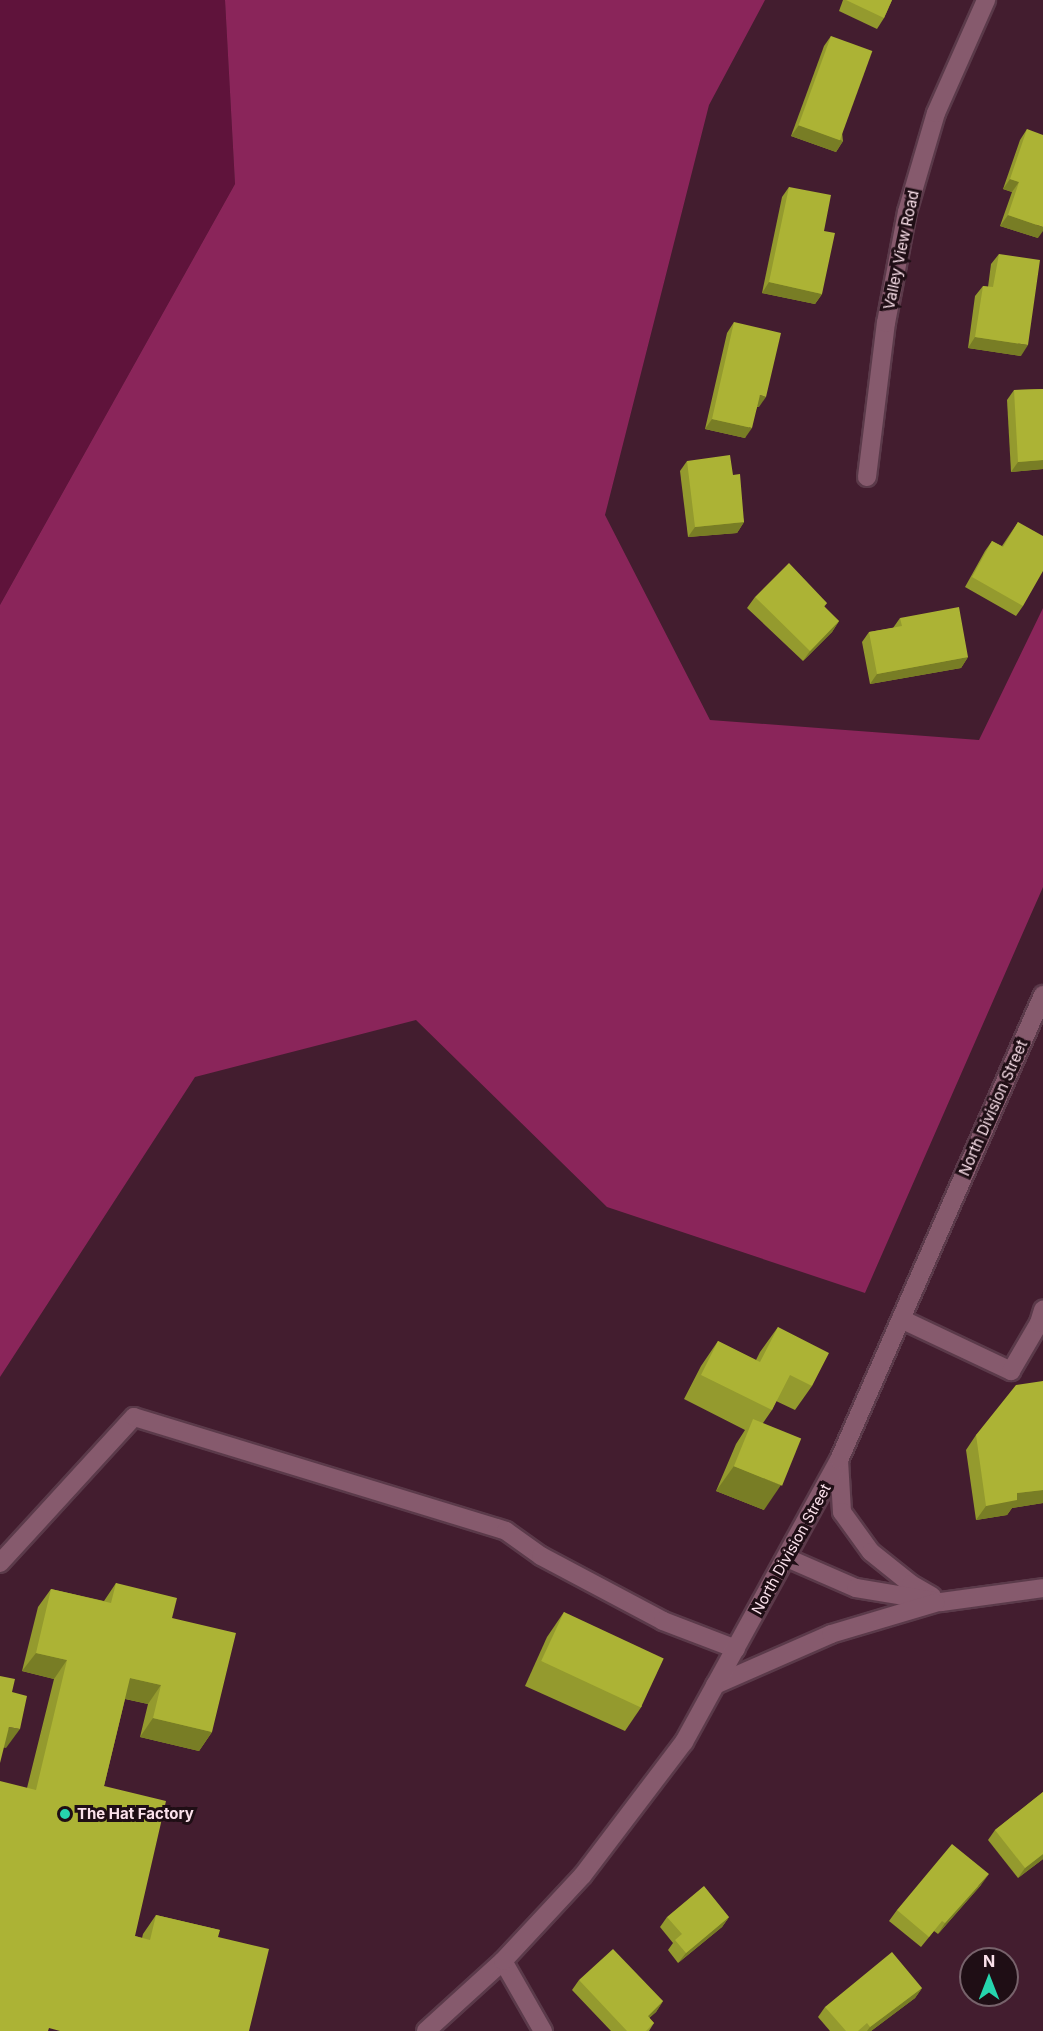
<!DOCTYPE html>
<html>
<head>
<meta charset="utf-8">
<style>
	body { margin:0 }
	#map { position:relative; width:1043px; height:2031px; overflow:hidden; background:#431d2f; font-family:Inter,sans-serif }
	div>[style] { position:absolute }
	.green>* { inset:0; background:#5f133b }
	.forest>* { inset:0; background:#8a255a }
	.roads { filter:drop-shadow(2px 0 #5b3a4a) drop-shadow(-2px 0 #5b3a4a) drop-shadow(0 2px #5b3a4a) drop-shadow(0 -2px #5b3a4a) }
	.minor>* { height:18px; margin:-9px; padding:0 9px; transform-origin:9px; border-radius:9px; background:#865a6d }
	.wall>* { inset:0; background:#949a2e }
	.shaded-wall>* { inset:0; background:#787d25 }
	.building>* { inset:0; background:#acb335; transform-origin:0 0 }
	.dots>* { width:16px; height:16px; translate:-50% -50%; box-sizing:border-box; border:3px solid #1f0e15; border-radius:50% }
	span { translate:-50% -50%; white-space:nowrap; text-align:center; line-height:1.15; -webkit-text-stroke:6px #1f0e15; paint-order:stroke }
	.street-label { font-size:15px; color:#fbe1eb }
	.poi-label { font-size:15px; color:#fbe1eb; font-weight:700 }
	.left { translate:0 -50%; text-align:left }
	.north { position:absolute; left:959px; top:1947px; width:60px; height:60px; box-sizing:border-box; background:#1f0e15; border:2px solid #77626b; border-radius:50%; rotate:0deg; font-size:16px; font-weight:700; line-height:24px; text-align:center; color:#fbe1eb }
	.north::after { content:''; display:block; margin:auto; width:21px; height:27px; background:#26d5ae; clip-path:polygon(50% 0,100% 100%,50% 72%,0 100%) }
</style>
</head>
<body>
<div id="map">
	<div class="green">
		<i style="clip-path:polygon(0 0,225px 0,235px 184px,0 605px)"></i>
	</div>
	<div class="forest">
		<i style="clip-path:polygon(225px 0,765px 0,709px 105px,605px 515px,710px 720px,979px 740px,1043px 608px,1043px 887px,865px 1293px,607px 1207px,416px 1020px,195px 1077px,0 1377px,0 605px,235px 184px)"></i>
	</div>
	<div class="roads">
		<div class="minor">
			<i style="left:867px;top:477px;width:155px;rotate:-83deg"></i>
			<i style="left:886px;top:323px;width:113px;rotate:-79.3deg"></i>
			<i style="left:907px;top:212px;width:103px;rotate:-73.7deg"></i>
			<i style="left:936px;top:113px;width:124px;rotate:-66.1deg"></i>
			<i style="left:901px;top:1319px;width:122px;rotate:25.3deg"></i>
			<i style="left:1011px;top:1371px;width:56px;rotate:-59.7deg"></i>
			<i style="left:1039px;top:1323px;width:14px;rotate:-73deg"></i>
			<i style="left:839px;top:1460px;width:52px;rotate:86.7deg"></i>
			<i style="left:842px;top:1512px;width:49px;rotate:54.1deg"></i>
			<i style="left:871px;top:1552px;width:51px;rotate:38.7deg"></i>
			<i style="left:911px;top:1584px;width:24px;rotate:30deg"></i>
			<i style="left:787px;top:1558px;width:75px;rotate:23.5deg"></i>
			<i style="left:856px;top:1588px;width:86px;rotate:9.4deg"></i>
			<i style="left:941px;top:1602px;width:103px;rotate:-7.8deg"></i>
			<i style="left:0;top:1563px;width:198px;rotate:-47.5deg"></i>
			<i style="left:134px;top:1417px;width:389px;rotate:17deg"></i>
			<i style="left:506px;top:1531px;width:43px;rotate:35.5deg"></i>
			<i style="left:541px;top:1556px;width:138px;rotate:28deg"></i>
			<i style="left:663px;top:1621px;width:78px;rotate:21deg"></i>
			<i style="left:715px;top:1685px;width:127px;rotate:-23.7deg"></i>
			<i style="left:831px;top:1634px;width:109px;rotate:-16.6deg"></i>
			<i style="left:503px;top:1961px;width:81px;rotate:60.3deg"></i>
			<i style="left:426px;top:2031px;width:104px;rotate:-42.3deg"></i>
			<i style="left:503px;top:1961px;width:117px;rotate:-47.1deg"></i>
			<i style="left:583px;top:1875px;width:167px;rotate:-52.8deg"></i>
			<i style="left:684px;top:1742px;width:322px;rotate:-61.2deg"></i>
			<i style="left:839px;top:1460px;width:508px;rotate:-66.31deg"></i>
		</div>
	</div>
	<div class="wall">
		<i style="clip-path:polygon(843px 0,892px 0,884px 18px,877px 29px,839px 11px)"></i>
		<i style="clip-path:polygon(831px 36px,843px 141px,836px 152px,791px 136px,824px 46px)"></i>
		<i style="clip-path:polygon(1027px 129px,1038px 238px,1000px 226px,1012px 192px,1003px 189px,1020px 140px)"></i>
		<i style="clip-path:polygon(789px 187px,824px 231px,822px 294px,815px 304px,762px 293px,782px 197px)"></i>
		<i style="clip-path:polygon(999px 254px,1021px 356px,968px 348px,975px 296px,983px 286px,988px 287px,991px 264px)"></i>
		<i style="clip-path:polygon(734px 322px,759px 407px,757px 407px,745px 438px,705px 429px,727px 333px)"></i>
		<i style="clip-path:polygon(1043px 389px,1043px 469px,1011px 472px,1007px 400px,1014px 390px)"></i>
		<i style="clip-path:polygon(687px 461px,733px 475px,744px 522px,737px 533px,688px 537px,680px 471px)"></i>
		<i style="clip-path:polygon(1018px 522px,1023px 606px,1016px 616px,965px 587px,985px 551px,992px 541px,1002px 546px)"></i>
		<i style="clip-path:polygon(755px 597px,827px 603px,824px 607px,839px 621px,832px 632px,803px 661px,747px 608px)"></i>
		<i style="clip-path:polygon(900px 618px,968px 657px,961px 668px,870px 684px,862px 642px,869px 632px,893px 628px)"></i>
		<i style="clip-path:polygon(778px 1327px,812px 1386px,795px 1410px,776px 1401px,772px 1410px,763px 1423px,764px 1510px,716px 1491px,736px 1444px,745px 1430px,684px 1399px,701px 1366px,718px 1341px,756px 1360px,760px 1352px)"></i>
		<i style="clip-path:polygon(1043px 1381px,1043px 1503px,1012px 1508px,1007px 1515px,976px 1520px,966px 1450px,976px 1435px)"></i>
		<i style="clip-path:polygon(116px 1583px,172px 1618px,212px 1732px,199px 1751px,140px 1737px,148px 1704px,125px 1699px,104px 1786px,135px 1936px,142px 1938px,143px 1934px,156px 1915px,220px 1930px,0 2031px,27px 1788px,54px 1679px,22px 1671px,38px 1607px,51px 1589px,104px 1601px)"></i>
		<i style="clip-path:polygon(564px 1612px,642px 1706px,625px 1731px,525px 1686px,547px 1637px)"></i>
		<i style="clip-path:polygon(1043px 1792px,1043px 1859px,1018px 1878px,988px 1840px,995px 1830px)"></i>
		<i style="clip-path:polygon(981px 1885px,938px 1934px,934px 1931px,921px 1947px,889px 1921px,897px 1910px)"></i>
		<i style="clip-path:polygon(667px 1917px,729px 1917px,722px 1927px,678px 1963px,668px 1950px,673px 1943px,660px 1927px)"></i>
		<i style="clip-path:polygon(579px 1980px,663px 2001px,656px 2012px,649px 2018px,654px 2023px,649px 2031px,611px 2031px,572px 1990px)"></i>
		<i style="clip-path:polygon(922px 1988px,915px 1998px,871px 2031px,830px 2031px,818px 2017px,825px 2007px)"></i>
	</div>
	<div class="shaded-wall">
		<i style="clip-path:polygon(799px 125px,843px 141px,836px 152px,791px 136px)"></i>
		<i style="clip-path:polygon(1010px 179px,1019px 182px,1012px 192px,1003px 189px)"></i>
		<i style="clip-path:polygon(1008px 215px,1043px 227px,1043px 231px,1038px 238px,1000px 226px)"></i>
		<i style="clip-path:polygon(769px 282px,822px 294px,815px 304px,762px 293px)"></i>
		<i style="clip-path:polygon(975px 337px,1028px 345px,1021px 356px,968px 348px)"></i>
		<i style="clip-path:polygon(760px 395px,766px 397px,759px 407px,753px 405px)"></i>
		<i style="clip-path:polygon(712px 419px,752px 428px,745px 438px,705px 429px)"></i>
		<i style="clip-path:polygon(1043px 460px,1043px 469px,1011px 472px,1018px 462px)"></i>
		<i style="clip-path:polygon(744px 522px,737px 533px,688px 537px,695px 527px)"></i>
		<i style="clip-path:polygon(839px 621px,832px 632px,803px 661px,810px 651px)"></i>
		<i style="clip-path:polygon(968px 657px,961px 668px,870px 684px,877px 674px)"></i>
		<i style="clip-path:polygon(734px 1466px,781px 1485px,764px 1510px,716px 1491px)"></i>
		<i style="clip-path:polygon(1043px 1490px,1043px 1503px,1012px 1508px,1007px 1515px,976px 1520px,986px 1506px,1017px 1493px)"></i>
		<i style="clip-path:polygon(36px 1653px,67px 1660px,54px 1679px,22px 1671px)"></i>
		<i style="clip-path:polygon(130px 1678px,161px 1685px,148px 1704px,117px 1697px)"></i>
		<i style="clip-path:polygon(153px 1718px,212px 1732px,199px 1751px,140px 1737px)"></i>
		<i style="clip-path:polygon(9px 1727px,20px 1729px,6px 1748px,0 1747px)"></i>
		<i style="clip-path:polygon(1043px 1854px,1043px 1859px,1018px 1878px,1025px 1868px)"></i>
		<i style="clip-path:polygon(989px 1874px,981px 1885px,938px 1934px,945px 1923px)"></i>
		<i style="clip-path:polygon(729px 1917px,722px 1927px,678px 1963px,686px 1953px)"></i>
		<i style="clip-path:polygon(922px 1988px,915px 1998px,871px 2031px,867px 2031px,870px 2027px)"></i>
		<i style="clip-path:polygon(663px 2001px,656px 2012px,640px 2026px,648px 2016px)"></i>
	</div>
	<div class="building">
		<i style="clip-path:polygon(846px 0,892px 0,884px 18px)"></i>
		<i style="left:831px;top:36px;width:44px;height:95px;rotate:20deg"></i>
		<i style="clip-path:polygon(1027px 129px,1043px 135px,1043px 227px,1008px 215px,1019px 182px,1010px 179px)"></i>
		<i style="clip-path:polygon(789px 187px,831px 195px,824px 231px,835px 233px,822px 294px,769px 282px)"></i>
		<i style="clip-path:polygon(999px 254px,1040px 260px,1028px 345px,975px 337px,983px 286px,993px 287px)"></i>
		<i style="clip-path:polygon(734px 322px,781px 333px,766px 397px,760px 395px,752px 428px,712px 419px)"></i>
		<i style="clip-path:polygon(1043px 389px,1043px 460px,1018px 462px,1014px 390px)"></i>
		<i style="clip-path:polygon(730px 455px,733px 475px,740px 474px,744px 522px,695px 527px,687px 461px)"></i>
		<i style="clip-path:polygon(1018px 522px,1043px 536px,1043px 571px,1023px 606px,972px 577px,992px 541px,1003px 547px)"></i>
		<i style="clip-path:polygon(789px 563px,827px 603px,824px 606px,839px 621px,810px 651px,755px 597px)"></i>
		<i style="clip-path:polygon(959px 607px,968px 657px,877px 674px,869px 632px,902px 626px,900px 618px)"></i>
		<i style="clip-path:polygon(778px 1327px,829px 1353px,812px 1386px,790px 1375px,772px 1410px,701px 1375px,718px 1341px,760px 1362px)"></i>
		<i style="clip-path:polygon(1043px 1381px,1043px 1490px,1017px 1493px,1017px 1500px,986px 1506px,976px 1435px,1016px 1385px)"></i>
		<i style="left:753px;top:1419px;width:52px;height:51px;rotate:22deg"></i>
		<i style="clip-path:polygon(116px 1583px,177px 1598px,172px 1618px,236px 1633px,212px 1732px,153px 1718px,161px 1685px,130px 1678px,104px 1786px,166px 1801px,135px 1936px,150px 1940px,156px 1915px,220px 1930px,218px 1937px,269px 1949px,249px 2031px,60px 2031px,49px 2028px,48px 2031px,0 2031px,0 1781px,36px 1790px,67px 1660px,36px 1653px,51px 1589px,111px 1603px)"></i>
		<i style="left:564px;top:1612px;width:110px;height:54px;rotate:25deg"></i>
		<i style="clip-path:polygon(0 1676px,15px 1679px,12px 1692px,27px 1696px,20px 1729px,9px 1727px,0 1763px)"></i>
		<i style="clip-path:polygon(1043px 1792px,1043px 1854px,1025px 1868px,995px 1830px)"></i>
		<i style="clip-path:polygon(952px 1844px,989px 1874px,945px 1923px,942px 1921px,929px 1937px,897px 1910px)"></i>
		<i style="clip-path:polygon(704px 1886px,729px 1917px,686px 1953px,675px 1940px,682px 1934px,667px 1917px)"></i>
		<i style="clip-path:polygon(613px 1949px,663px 2001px,648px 2016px,654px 2023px,646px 2031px,627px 2031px,579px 1980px)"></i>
		<i style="clip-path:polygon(892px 1952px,922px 1988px,870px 2027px,867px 2023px,858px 2031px,846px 2031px,825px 2007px)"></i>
	</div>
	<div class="dots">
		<i style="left:65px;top:1814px;background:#26d5ae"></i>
	</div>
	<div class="street-label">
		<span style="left:901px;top:250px;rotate:-78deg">Valley View Road</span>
		<span style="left:993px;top:1108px;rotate:-66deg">North Division Street</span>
		<span style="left:791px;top:1549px;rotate:-61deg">North Division Street</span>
	</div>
	<div class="poi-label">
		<span class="left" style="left:77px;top:1814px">The Hat Factory</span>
	</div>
	<div class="north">N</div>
</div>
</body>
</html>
